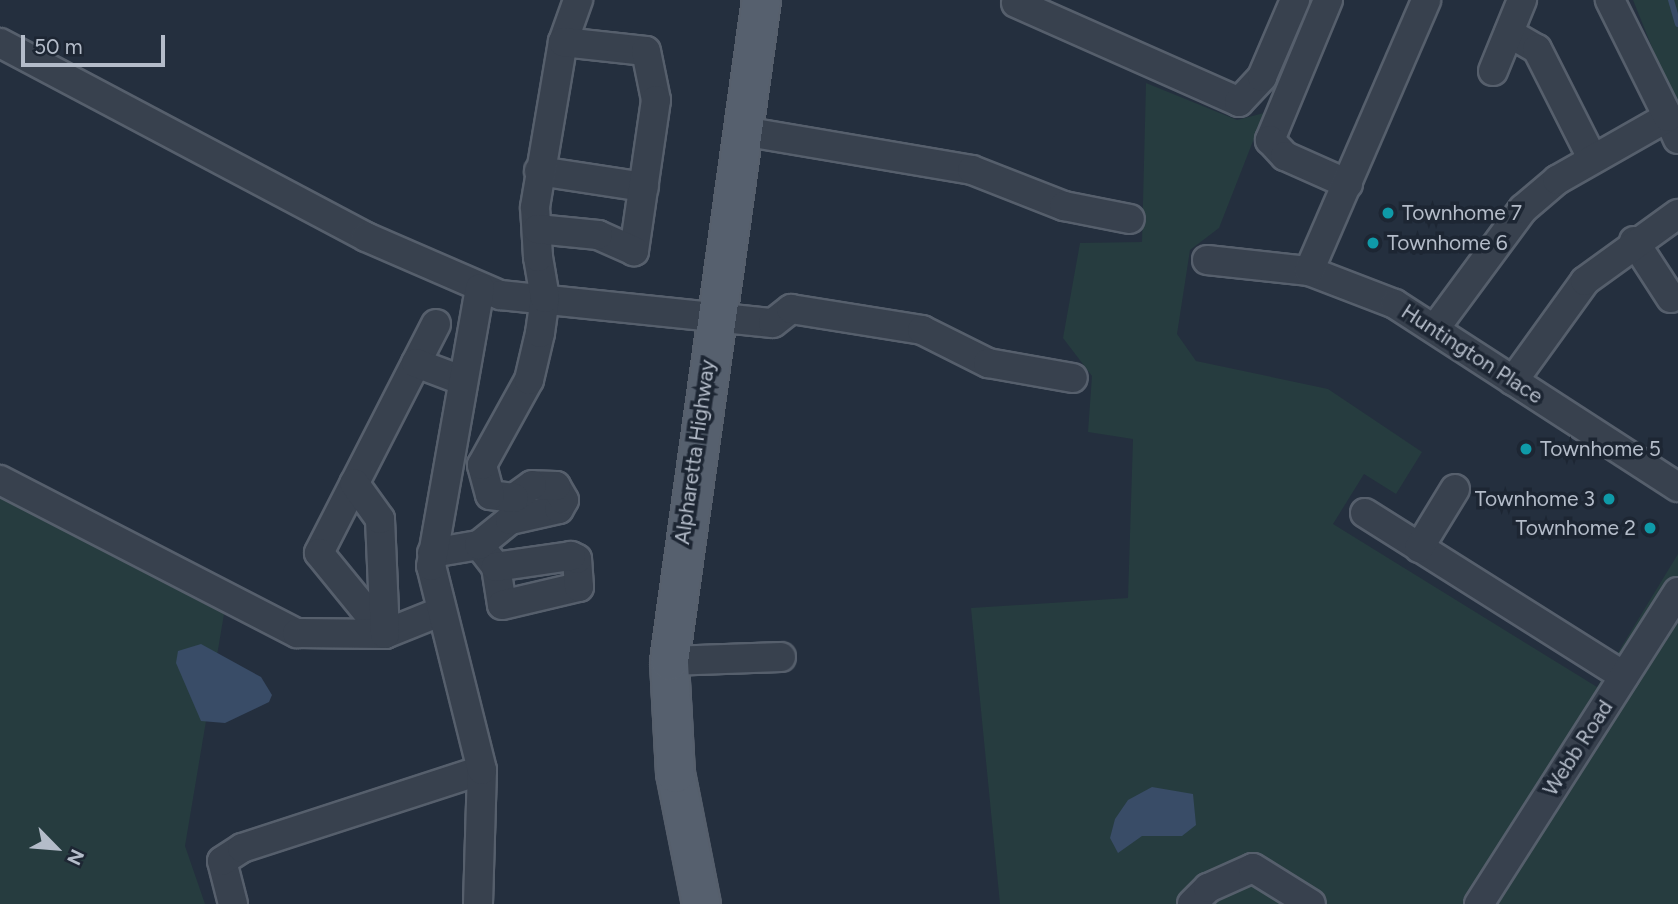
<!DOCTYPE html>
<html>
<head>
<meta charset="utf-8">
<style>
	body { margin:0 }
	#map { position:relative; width:1678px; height:904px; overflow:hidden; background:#242f3e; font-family:Figtree,sans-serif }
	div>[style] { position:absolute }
	.green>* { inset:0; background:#263c3f }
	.water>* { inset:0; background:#394c67 }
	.stream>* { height:6px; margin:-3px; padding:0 3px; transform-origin:3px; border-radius:3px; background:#394c67 }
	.roads { filter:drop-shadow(2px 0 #565f6c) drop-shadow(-2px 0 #565f6c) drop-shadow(0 2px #565f6c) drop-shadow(0 -2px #565f6c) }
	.minor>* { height:28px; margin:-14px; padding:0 14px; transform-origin:14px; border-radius:14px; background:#38414e }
	.major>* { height:37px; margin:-18.5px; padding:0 18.5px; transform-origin:18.5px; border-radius:18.5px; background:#56606e }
	.dots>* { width:19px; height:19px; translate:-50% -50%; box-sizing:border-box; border:4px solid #1d2633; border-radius:50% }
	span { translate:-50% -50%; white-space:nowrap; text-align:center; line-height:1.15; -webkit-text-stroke:7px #1d2633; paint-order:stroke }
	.poi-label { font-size:21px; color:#b4bcc9 }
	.left { translate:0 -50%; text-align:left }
	.right { translate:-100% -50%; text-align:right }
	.street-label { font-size:21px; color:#b4bcc9 }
	.north { position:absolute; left:21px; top:813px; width:70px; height:70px; -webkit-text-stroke:5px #1d2633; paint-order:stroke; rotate:115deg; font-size:19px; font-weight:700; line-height:28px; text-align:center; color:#b4bcc9 }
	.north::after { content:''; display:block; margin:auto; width:24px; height:32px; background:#b4bcc9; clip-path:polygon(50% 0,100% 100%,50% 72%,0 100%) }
	.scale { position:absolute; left:21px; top:35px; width:144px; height:32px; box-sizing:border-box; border:4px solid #b4bcc9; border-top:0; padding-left:9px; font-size:21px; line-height:24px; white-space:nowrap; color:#b4bcc9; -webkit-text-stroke:5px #1d2633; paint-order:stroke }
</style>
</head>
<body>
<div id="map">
	<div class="green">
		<i style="clip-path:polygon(1633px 0,1678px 0,1678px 112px)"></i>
		<i style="clip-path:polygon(1146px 83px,1237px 120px,1264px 113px,1219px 228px,1190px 250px,1177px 334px,1196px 361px,1328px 389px,1422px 452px,1396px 494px,1364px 474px,1333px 524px,1597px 687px,1678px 554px,1678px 904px,1000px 904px,971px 608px,1128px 598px,1133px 439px,1088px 432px,1092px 376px,1063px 338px,1080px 243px,1142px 242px)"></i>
		<i style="clip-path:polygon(0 496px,224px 614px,185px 846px,205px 904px,0 904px)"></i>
	</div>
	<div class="water">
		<i style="clip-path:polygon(201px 644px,261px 677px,272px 695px,269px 702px,225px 723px,201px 721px,176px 663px,178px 651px)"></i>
		<i style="clip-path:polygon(1152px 787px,1193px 794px,1196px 825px,1182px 836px,1142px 836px,1118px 853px,1110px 838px,1115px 819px,1128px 800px)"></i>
	</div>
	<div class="stream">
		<i style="left:1671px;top:0;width:25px;rotate:74deg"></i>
	</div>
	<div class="roads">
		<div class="minor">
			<i style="left:1328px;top:0;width:152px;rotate:112.5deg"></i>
			<i style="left:1270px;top:140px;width:22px;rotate:47deg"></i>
			<i style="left:1285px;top:156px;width:69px;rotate:24deg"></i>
			<i style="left:1016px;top:3px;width:244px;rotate:23.9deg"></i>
			<i style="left:1239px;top:102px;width:34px;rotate:-47deg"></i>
			<i style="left:1262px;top:77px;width:84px;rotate:-66.8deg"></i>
			<i style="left:1509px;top:33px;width:32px;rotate:30deg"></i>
			<i style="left:1537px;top:49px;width:122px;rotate:63.2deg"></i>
			<i style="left:563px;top:42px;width:45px;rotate:-70.3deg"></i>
			<i style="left:0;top:43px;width:414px;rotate:27.9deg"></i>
			<i style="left:366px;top:237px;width:146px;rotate:23.4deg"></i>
			<i style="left:500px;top:295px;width:274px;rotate:5.9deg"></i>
			<i style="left:773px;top:323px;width:23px;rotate:-38deg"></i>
			<i style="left:791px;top:309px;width:133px;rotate:9.1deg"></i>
			<i style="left:922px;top:330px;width:74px;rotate:26.6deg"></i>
			<i style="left:988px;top:363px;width:86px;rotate:10deg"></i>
			<i style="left:1493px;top:71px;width:77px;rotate:-67.8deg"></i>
			<i style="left:1668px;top:117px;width:24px;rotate:66deg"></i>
			<i style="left:742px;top:131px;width:233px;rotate:9.6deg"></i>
			<i style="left:972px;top:170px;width:99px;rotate:21.4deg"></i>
			<i style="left:1064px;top:206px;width:67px;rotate:11.1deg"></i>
			<i style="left:539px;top:171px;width:106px;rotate:8.7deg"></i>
			<i style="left:1634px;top:241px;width:68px;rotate:57deg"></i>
			<i style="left:1207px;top:260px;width:103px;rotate:6.2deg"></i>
			<i style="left:1309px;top:271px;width:92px;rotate:21deg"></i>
			<i style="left:1395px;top:304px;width:337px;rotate:32.9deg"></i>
			<i style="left:1309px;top:271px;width:295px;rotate:-66.6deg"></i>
			<i style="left:436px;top:324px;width:257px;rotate:117.1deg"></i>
			<i style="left:319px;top:553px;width:104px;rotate:50.8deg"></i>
			<i style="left:385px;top:634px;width:59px;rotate:-21.8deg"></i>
			<i style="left:1436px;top:327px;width:147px;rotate:-53.6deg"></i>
			<i style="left:1523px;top:209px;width:45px;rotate:-40.5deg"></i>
			<i style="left:1557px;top:180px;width:128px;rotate:-29.6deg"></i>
			<i style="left:1668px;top:117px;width:131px;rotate:-116.4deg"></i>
			<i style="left:416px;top:363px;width:48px;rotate:20.7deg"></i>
			<i style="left:1513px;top:381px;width:123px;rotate:-54.2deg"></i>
			<i style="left:1585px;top:281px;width:115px;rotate:-35.8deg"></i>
			<i style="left:0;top:480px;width:334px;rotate:27.3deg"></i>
			<i style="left:297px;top:633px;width:88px;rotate:0.7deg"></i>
			<i style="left:385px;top:634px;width:115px;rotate:-92.5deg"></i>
			<i style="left:380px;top:519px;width:44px;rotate:-125.8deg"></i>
			<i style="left:1365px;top:513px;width:306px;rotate:32.2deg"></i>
			<i style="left:479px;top:545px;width:28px;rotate:52deg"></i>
			<i style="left:496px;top:567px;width:38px;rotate:81deg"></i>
			<i style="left:502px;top:605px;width:79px;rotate:-13.2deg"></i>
			<i style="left:579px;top:587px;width:28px;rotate:-94deg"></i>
			<i style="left:577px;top:559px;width:7px;rotate:-153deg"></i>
			<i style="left:571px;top:556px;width:76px;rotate:171.7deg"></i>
			<i style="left:1419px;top:548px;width:69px;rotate:-58.6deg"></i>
			<i style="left:432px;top:553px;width:48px;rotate:-9.7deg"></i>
			<i style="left:479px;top:545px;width:40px;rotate:-39deg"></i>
			<i style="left:510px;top:520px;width:50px;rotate:-12.7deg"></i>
			<i style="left:559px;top:509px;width:10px;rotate:-61deg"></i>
			<i style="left:564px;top:500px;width:16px;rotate:-120deg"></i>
			<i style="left:556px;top:486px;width:24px;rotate:-178deg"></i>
			<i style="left:532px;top:485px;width:22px;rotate:144deg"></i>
			<i style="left:514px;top:498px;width:24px;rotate:-173deg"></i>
			<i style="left:490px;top:495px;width:31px;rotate:-105deg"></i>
			<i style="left:482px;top:465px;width:97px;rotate:-61.1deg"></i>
			<i style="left:529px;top:380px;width:48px;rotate:-76.8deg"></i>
			<i style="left:540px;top:333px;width:35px;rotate:-82deg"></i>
			<i style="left:545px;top:298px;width:42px;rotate:-99.7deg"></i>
			<i style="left:538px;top:257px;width:50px;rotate:-93.4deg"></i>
			<i style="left:535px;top:207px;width:167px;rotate:-80.4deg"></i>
			<i style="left:563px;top:42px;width:83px;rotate:6.2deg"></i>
			<i style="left:646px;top:51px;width:50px;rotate:78.5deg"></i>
			<i style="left:656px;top:100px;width:153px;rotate:98.3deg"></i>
			<i style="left:634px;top:251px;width:39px;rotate:-156deg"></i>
			<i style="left:598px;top:235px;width:61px;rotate:-174.4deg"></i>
			<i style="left:669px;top:661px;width:112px;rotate:-2deg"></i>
			<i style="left:233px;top:904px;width:44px;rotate:-104.3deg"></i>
			<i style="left:222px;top:861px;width:24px;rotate:-33deg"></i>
			<i style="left:242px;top:848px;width:252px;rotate:-18deg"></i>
			<i style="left:478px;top:904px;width:134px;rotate:-88.3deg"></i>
			<i style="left:482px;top:770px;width:210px;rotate:-104deg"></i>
			<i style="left:431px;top:566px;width:282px;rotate:-80deg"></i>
			<i style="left:1192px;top:904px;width:23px;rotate:-45deg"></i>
			<i style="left:1208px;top:888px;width:49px;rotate:-24deg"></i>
			<i style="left:1253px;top:868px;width:68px;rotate:31.8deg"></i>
			<i style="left:1479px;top:904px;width:370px;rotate:-57.5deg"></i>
		</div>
		<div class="major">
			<i style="left:701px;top:904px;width:134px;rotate:-101.2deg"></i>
			<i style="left:675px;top:773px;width:112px;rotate:-93.1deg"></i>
			<i style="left:669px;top:661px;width:667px;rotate:-82.08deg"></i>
		</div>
	</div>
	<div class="dots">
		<i style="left:1388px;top:213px;background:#0f9aa8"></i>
		<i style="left:1373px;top:243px;background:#0f9aa8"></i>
		<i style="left:1526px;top:449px;background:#0f9aa8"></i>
		<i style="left:1609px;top:499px;background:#0f9aa8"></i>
		<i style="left:1650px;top:528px;background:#0f9aa8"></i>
	</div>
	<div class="poi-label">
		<span class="left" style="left:1402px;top:213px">Townhome 7</span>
		<span class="left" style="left:1387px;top:243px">Townhome 6</span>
		<span class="left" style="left:1540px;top:449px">Townhome 5</span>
		<span class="right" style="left:1595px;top:499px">Townhome 3</span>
		<span class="right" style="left:1636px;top:528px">Townhome 2</span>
	</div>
	<div class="street-label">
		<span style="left:1472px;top:354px;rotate:33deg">Huntington Place</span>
		<span style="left:695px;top:452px;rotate:-82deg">Alpharetta Highway</span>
		<span style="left:1578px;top:748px;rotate:-57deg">Webb Road</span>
	</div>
	<div class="north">N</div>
	<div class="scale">50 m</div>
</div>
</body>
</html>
